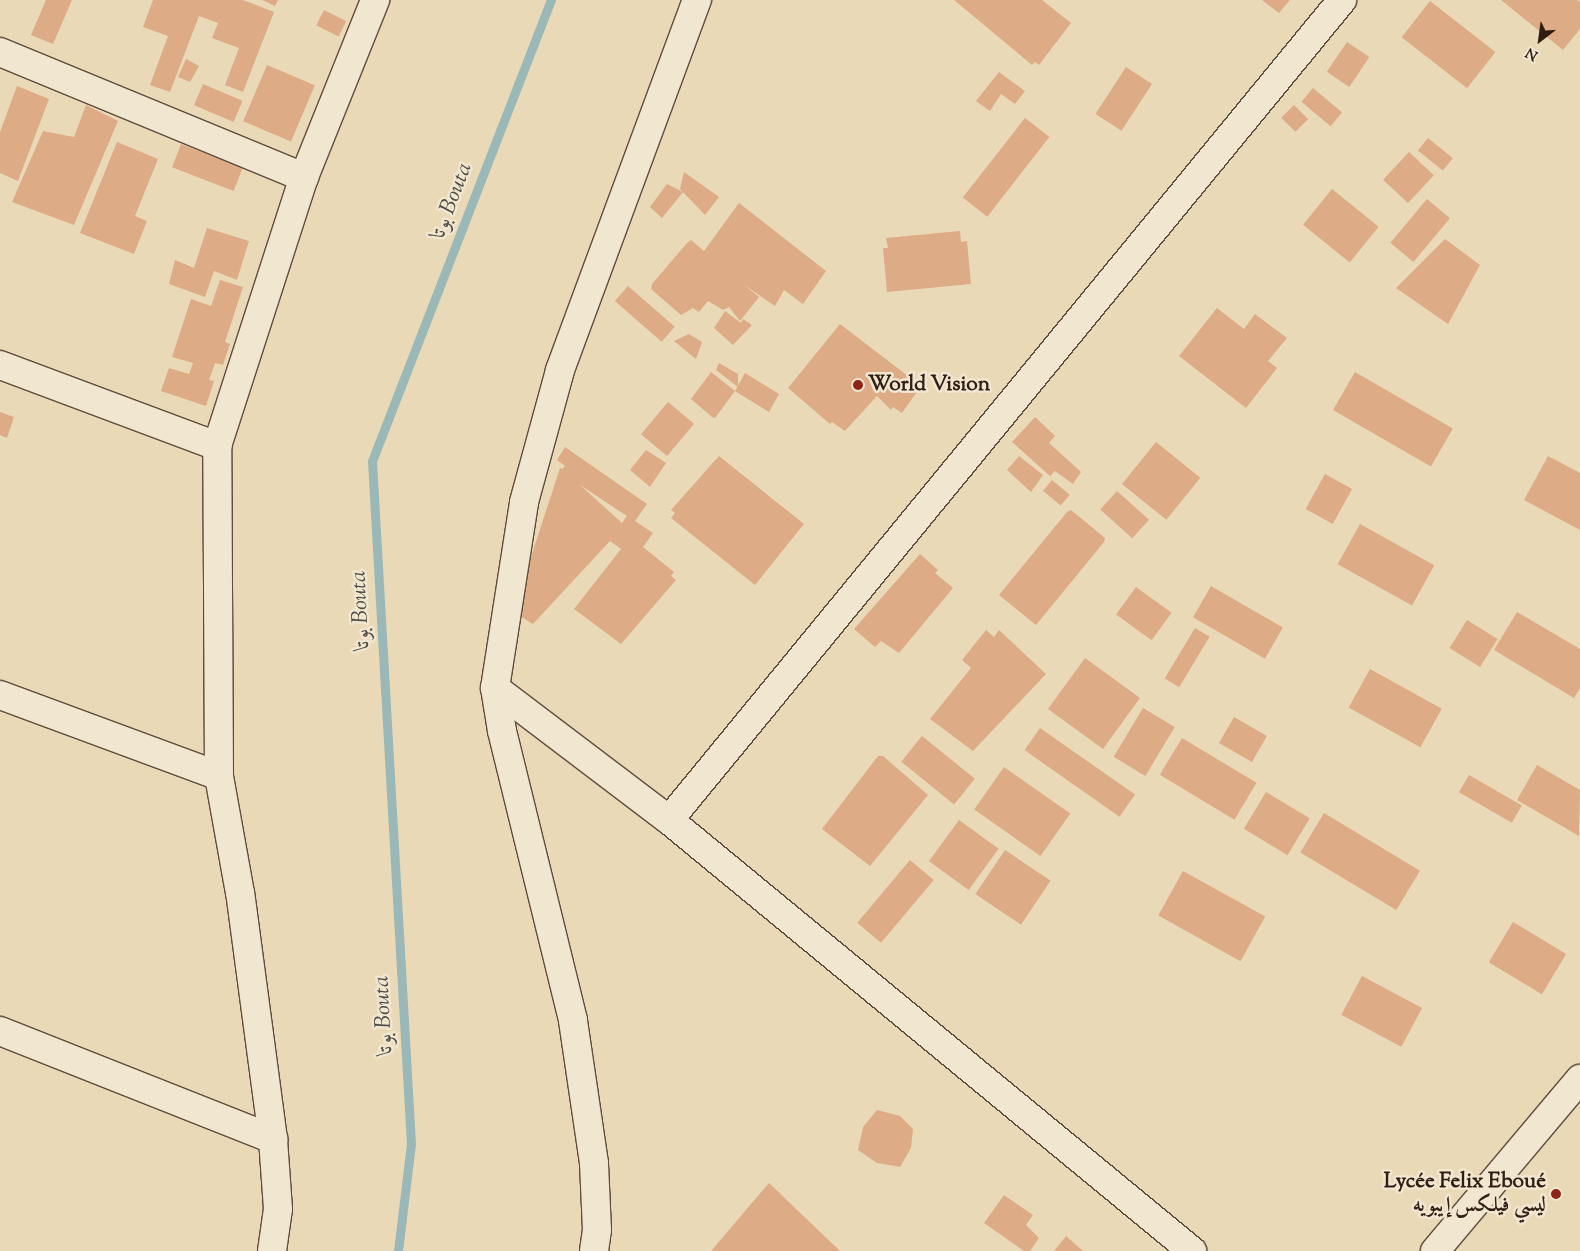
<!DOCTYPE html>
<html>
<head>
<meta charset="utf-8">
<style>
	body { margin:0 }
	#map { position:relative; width:1580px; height:1251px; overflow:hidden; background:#ead9b7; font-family:"Sorts Mill Goudy",Amiri,serif }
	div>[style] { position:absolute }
	.stream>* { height:9px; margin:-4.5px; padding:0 4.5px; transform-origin:4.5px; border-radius:4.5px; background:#9bb8b8 }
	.building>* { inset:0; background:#ddab86; transform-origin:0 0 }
	.roads { filter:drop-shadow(1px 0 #5e4c3c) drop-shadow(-1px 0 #5e4c3c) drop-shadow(0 1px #5e4c3c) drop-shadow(0 -1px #5e4c3c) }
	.minor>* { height:28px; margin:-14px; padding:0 14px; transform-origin:14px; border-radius:14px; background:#f1e6d0 }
	.dots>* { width:14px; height:14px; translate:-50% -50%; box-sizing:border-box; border:2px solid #f1e6d0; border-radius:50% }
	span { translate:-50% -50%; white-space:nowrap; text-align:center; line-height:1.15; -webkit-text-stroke:5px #f1e6d0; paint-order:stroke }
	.poi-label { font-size:21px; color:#301d13; font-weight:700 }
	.left { translate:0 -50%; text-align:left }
	.right { translate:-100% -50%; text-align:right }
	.water-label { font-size:22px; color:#504c45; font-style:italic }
	.north { position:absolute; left:1515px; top:15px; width:50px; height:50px; -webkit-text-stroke:4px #f1e6d0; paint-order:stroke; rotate:210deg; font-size:14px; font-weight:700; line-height:20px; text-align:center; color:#301d13 }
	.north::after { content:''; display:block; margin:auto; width:18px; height:22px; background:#301d13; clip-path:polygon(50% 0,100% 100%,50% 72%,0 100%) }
</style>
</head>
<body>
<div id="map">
	<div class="stream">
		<i style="left:398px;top:1251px;width:108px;rotate:-83.1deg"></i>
		<i style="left:411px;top:1144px;width:684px;rotate:-93.27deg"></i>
		<i style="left:372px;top:461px;width:495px;rotate:-68.8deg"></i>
	</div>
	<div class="building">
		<i style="clip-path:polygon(46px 0,72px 0,53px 44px,31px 35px)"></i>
		<i style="clip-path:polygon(153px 0,243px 0,274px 12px,243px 92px,225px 85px,239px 48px,212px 38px,218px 23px,199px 16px,170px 92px,150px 85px,168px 36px,143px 27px)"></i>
		<i style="clip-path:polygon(262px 0,278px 0,275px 6px)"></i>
		<i style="clip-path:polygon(954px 0,1042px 0,1071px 23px,1039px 65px,1035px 62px,1032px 65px)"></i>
		<i style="clip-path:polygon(1262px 0,1290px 0,1279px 13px)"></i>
		<i style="clip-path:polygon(1501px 0,1577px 0,1580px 2px,1580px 29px,1563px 50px)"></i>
		<i style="left:1430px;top:1px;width:83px;height:46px;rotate:38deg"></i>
		<i style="left:324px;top:10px;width:25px;height:17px;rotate:27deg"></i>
		<i style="left:1347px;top:42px;width:27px;height:36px;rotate:34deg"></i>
		<i style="clip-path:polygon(186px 59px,199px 66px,190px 82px,178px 77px)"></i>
		<i style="left:267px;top:65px;width:52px;height:61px;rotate:23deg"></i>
		<i style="left:1126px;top:67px;width:31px;height:56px;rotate:33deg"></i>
		<i style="clip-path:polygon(999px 72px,1025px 91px,1015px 104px,1001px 94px,990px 111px,976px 101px)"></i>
		<i style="left:203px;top:84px;width:43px;height:23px;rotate:23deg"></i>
		<i style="clip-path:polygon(17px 86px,49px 99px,18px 181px,0 173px,0 132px)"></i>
		<i style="left:1313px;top:88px;width:38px;height:18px;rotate:40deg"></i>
		<i style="clip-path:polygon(86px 105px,118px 121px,74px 225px,12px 202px,43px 131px,74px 137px)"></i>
		<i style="left:1294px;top:105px;width:20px;height:18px;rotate:45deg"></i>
		<i style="left:1025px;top:118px;width:31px;height:101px;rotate:38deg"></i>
		<i style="left:1428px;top:138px;width:32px;height:16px;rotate:39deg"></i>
		<i style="clip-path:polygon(117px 142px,158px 159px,135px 216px,147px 221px,134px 254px,80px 233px)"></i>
		<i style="left:181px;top:144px;width:66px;height:25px;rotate:21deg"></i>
		<i style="left:1409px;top:152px;width:34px;height:38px;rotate:43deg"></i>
		<i style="clip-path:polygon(684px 172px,719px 197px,705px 215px,683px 192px,662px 218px,650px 207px,667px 184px,683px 192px,680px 189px)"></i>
		<i style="left:1332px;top:189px;width:60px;height:46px;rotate:39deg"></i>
		<i style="left:1427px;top:199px;width:30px;height:57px;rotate:40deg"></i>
		<i style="clip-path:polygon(739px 203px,826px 271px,803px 304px,784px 290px,775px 306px,744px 285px,759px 297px,740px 321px,729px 307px,723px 310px,708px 301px,699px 312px,693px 308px,681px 315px,651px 289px,652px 284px,687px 243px,691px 240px,704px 251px)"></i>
		<i style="clip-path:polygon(207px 228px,249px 241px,237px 280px,214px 271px,205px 297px,169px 284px,175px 260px,194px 268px)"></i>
		<i style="clip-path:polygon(960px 231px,961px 242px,967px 241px,971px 284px,887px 292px,883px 248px,888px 248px,886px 238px)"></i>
		<i style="clip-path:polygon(1445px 239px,1480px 265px,1448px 324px,1396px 288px)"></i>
		<i style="clip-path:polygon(220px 280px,243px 287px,225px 342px,230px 344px,223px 365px,215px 363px,209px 380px,214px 381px,206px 406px,161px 391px,169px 368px,189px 374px,193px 363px,172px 357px,191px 299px,211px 306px)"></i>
		<i style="left:628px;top:286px;width:62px;height:20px;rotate:41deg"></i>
		<i style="clip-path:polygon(1217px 308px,1244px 329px,1255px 314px,1287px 338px,1268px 361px,1277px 368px,1246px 408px,1179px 356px)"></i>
		<i style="clip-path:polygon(725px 311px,741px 323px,743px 319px,752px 325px,733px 345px,714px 328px)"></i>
		<i style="clip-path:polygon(840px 324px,921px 386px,902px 413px,893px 407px,891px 410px,877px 396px,845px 431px,832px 422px,830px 424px,788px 388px)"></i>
		<i style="clip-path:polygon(689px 334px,702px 342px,696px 359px,674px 341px)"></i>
		<i style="clip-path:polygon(719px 363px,738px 374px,738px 387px,716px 370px)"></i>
		<i style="clip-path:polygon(711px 372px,735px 391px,745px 373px,779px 394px,769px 412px,735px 391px,715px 418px,712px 417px,691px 399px)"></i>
		<i style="left:1355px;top:372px;width:113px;height:44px;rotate:30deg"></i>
		<i style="left:668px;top:402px;width:34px;height:42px;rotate:40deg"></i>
		<i style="clip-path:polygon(0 412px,14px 417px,7px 438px,0 435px)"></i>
		<i style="clip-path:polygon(1035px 417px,1055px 436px,1049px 443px,1081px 472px,1073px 484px,1055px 471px,1050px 476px,1012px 442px)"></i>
		<i style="left:1156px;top:442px;width:57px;height:54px;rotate:39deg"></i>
		<i style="clip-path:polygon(evenodd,565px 447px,647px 504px,635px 521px,653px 533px,643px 547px,674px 572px,671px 576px,676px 580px,621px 644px,574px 609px,621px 549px,610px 541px,533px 624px,513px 612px,560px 468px,562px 469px,565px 466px,557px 460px,565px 447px,580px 485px,627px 516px,622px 523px,580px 485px)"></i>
		<i style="clip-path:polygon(646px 450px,666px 463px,650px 487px,630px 470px)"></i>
		<i style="clip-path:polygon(719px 456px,804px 524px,755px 585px,671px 518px,675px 513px,671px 510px)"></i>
		<i style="clip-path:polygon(1019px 456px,1043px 475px,1031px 492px,1007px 470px)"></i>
		<i style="clip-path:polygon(1548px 456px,1580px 473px,1580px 530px,1524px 500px)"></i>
		<i style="left:1325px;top:474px;width:31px;height:40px;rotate:29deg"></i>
		<i style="left:1052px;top:480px;width:23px;height:14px;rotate:40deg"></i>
		<i style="left:1117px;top:491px;width:43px;height:25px;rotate:42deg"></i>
		<i style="clip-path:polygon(1071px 510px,1105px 538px,1104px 542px,1036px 625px,999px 595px,1067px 512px)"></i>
		<i style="left:1360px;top:524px;width:85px;height:46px;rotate:29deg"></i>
		<i style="clip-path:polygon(920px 554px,938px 570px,935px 573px,953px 588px,899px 653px,881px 641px,875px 647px,854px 629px)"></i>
		<i style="left:1211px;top:586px;width:83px;height:36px;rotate:30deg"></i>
		<i style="left:1136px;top:587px;width:44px;height:34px;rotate:36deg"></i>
		<i style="clip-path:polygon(1517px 612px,1580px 649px,1580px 688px,1574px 698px,1494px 650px)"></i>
		<i style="left:1467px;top:620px;width:36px;height:33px;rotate:32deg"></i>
		<i style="left:1195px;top:628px;width:17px;height:59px;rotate:31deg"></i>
		<i style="clip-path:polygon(986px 630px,994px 637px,999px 630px,1046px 674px,973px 751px,930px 719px,971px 668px,962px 660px)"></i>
		<i style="left:1085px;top:658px;width:68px;height:63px;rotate:36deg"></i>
		<i style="left:1370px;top:669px;width:82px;height:44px;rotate:29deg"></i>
		<i style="left:1143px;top:708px;width:37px;height:57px;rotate:31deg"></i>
		<i style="left:1234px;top:717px;width:38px;height:30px;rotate:30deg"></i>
		<i style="left:1040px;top:728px;width:116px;height:27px;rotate:35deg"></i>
		<i style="left:922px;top:736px;width:68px;height:33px;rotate:39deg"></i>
		<i style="left:1182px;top:738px;width:87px;height:43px;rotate:31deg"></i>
		<i style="clip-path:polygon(878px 756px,883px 756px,928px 795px,870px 866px,822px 829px)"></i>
		<i style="clip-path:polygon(1537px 765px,1580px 790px,1579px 836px,1517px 800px)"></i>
		<i style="left:1004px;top:767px;width:81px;height:52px;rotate:35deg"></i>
		<i style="left:1469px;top:775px;width:61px;height:20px;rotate:30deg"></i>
		<i style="left:1266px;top:792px;width:51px;height:43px;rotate:31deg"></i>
		<i style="left:1324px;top:813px;width:112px;height:46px;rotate:31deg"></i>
		<i style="left:959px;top:820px;width:49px;height:51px;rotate:36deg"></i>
		<i style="left:1005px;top:850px;width:55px;height:53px;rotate:34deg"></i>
		<i style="left:910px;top:860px;width:31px;height:82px;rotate:40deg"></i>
		<i style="left:1183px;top:871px;width:94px;height:51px;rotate:29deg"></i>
		<i style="left:1513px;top:922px;width:62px;height:47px;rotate:31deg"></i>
		<i style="left:1362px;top:976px;width:68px;height:44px;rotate:28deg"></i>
		<i style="clip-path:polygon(877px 1110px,900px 1116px,913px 1129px,911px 1148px,900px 1167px,877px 1163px,858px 1150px,863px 1127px)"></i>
		<i style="clip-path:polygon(769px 1183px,840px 1251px,711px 1251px)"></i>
		<i style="clip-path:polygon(1004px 1195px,1033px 1215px,1026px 1225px,1039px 1238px,1030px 1251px,1024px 1251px,984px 1223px)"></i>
		<i style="clip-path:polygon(1066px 1236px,1083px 1251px,1054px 1251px)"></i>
	</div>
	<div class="roads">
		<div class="minor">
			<i style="left:0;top:52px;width:329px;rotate:22.4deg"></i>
			<i style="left:0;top:365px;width:232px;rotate:20.5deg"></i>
			<i style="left:495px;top:688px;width:218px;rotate:37.2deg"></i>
			<i style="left:669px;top:820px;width:678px;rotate:39.49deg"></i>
			<i style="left:0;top:695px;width:233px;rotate:20.3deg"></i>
			<i style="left:669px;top:820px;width:1061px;rotate:-50.62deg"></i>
			<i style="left:0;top:1031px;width:294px;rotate:21.6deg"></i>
			<i style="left:272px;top:1251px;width:42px;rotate:-81.9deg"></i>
			<i style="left:278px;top:1209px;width:70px;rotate:-94.1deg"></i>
			<i style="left:273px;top:1139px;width:248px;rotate:-97.6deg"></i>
			<i style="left:240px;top:893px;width:119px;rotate:-100.2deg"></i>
			<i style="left:219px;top:776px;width:330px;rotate:-90.3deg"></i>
			<i style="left:217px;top:446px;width:283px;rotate:-72.1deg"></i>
			<i style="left:304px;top:177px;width:191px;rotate:-68.1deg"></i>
			<i style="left:594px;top:1251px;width:21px;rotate:-82deg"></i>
			<i style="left:597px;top:1230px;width:67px;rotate:-92.6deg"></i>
			<i style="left:594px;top:1163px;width:145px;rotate:-98.4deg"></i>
			<i style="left:573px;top:1020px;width:298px;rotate:-103.8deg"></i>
			<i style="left:502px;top:731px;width:44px;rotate:-99.2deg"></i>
			<i style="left:495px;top:688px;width:188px;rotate:-81.1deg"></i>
			<i style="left:524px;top:502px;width:137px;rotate:-74.7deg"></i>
			<i style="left:560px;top:370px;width:395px;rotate:-69.7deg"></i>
			<i style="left:1435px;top:1251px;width:225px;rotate:-49.9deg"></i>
		</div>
	</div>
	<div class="dots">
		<i style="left:858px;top:385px;background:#8f2418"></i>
		<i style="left:1556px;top:1194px;background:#8f2418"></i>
	</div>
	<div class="poi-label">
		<span class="left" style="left:868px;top:385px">World Vision</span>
		<span class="right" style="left:1546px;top:1194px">Lycée Felix Eboué<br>ليسي فيلكس إيبويه</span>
	</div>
	<div class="water-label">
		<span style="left:453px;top:201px;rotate:-69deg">بوتا Bouta</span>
		<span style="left:362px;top:610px;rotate:-93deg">بوتا Bouta</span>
		<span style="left:385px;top:1015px;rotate:-93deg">بوتا Bouta</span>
	</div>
	<div class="north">N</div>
</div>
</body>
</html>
